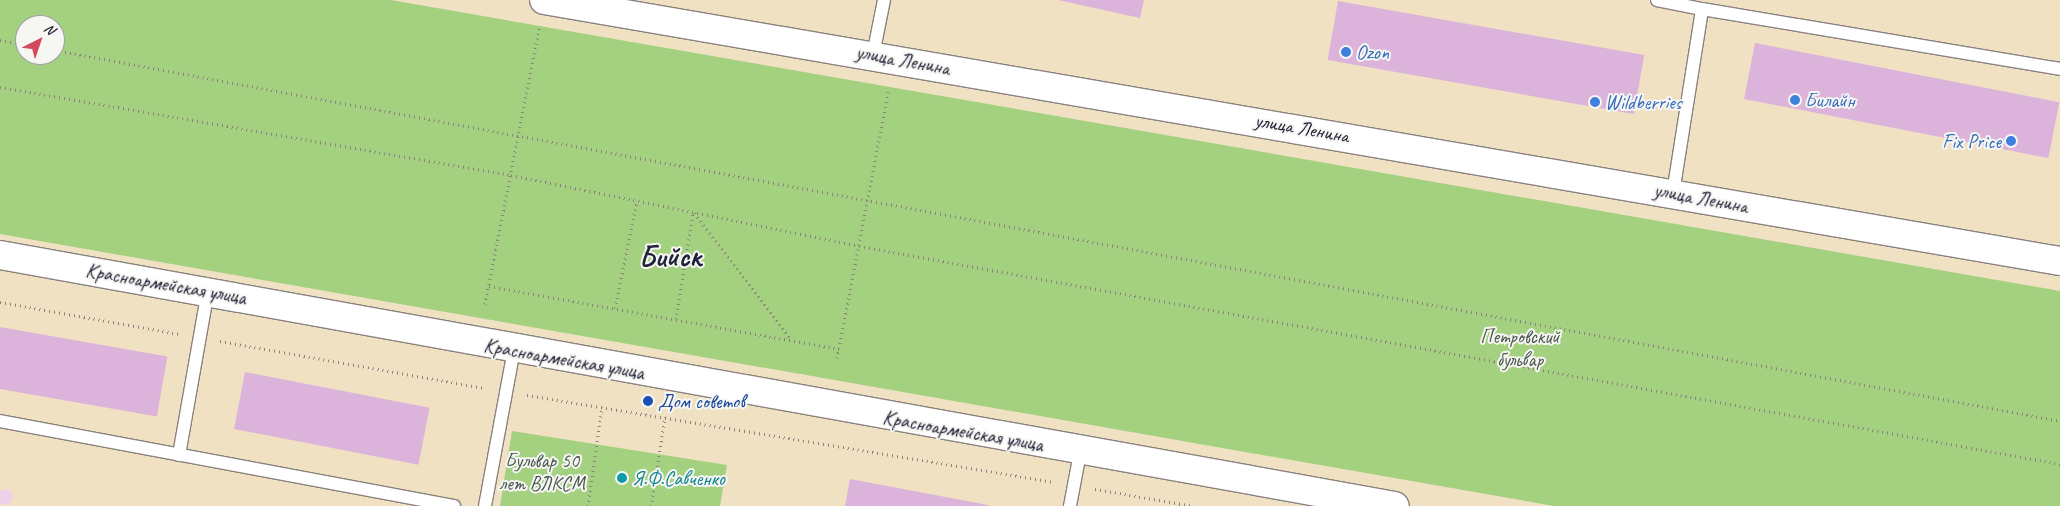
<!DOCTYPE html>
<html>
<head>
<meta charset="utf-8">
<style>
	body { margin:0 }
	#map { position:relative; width:2060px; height:506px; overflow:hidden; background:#f0e1c3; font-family:Caveat,sans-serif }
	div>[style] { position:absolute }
	.built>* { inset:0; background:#eed0e8 }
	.round { border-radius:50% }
	.green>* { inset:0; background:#a3d17f }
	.building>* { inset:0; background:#dcb4db; transform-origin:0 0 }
	.path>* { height:3px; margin-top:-1.5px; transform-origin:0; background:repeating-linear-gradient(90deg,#89827f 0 1px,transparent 0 5px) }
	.roads { filter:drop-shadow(1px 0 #89827f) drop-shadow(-1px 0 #89827f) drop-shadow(0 1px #89827f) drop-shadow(0 -1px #89827f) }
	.service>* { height:12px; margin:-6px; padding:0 6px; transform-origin:6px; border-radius:6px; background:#fff }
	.secondary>* { height:28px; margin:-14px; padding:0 14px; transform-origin:14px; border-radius:14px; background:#fff }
	.dots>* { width:14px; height:14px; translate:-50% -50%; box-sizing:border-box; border:2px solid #f6f6f2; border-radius:50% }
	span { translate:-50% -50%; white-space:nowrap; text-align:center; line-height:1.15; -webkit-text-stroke:4px #f6f6f2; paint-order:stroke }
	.shop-label { font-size:20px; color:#366cbe }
	.left { translate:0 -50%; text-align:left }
	.right { translate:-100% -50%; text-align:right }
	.street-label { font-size:20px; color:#22223b }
	.park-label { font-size:20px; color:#49574f }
	.transit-label { font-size:20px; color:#164399 }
	.culture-label { font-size:20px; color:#0d838f }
	.town-label { font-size:30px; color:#22223b; font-weight:700 }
	.north { position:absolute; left:15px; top:15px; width:50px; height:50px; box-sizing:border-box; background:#f6f6f2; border:1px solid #a1a1a9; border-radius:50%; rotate:41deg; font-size:14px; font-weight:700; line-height:20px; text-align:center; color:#22223b }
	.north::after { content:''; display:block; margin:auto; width:18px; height:22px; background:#d1495b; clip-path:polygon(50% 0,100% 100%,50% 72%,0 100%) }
</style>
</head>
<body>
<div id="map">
	<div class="built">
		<i class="round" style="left:-3px;top:489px;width:16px;height:16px"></i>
	</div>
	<div class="green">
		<i style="clip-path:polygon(evenodd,0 0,391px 0,2060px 291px,2060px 506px,1554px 506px,0 234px,0 0,25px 25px,55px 25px,55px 55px,25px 55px,25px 25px)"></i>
		<i style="clip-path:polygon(512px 431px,727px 465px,720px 506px,500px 506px)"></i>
	</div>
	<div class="building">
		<i style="clip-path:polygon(1058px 0,1144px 0,1140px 18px)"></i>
		<i style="left:1338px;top:1px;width:311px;height:60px;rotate:10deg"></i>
		<i style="left:1755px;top:43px;width:310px;height:57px;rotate:11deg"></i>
		<i style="left:0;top:327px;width:170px;height:61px;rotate:10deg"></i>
		<i style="left:245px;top:372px;width:188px;height:58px;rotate:11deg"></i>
		<i style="clip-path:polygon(850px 479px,988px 505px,988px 506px,845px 506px)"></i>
	</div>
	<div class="path">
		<i style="left:0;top:40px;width:25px;rotate:11deg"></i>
		<i style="left:55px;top:50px;width:2039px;rotate:10.48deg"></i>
		<i style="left:0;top:87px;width:519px;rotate:9.77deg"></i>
		<i style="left:511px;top:175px;width:355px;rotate:11.5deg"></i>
		<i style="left:859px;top:246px;width:1221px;rotate:10.29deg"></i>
		<i style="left:694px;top:213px;width:159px;rotate:52.4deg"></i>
		<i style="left:489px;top:286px;width:356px;rotate:10.2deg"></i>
		<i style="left:0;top:302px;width:182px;rotate:10.1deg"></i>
		<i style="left:485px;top:304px;width:281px;rotate:-78.9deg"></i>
		<i style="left:615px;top:308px;width:109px;rotate:-78.4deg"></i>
		<i style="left:676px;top:319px;width:107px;rotate:-80.9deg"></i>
		<i style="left:220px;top:341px;width:268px;rotate:10.1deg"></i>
		<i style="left:837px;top:358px;width:274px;rotate:-79.1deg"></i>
		<i style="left:527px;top:395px;width:534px;rotate:9.37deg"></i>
		<i style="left:1095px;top:489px;width:99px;rotate:9.8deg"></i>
		<i style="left:588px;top:506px;width:100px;rotate:-82deg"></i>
		<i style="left:651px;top:506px;width:90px;rotate:-81.1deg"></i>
	</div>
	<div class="roads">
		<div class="service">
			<i style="left:1657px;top:0;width:46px;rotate:11.3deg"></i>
			<i style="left:873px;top:55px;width:56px;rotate:-78.7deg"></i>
			<i style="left:1673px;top:193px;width:186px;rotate:-81deg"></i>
			<i style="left:1702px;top:9px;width:363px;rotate:9.5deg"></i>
			<i style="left:0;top:421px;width:462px;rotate:10.6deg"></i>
			<i style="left:179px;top:455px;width:167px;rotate:-80deg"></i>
			<i style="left:485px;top:506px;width:159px;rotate:-79.5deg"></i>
			<i style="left:1070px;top:506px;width:54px;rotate:-79.3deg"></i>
		</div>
		<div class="secondary">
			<i style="left:544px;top:0;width:1538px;rotate:9.77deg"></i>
			<i style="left:0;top:255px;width:1417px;rotate:10.2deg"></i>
		</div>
	</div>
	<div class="dots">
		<i style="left:1346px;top:52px;background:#3f7fe0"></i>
		<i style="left:1795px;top:100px;background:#3f7fe0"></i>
		<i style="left:1595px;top:102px;background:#3f7fe0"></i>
		<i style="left:2011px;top:141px;background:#3f7fe0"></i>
		<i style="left:648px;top:401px;background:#1a4fb4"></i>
		<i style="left:622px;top:478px;background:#0f9aa8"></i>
	</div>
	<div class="shop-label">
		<span class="left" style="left:1356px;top:52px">Ozon</span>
		<span class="left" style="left:1805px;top:100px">Билайн</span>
		<span class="left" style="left:1605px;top:102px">Wildberries</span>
		<span class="right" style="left:2001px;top:141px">Fix Price</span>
	</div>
	<div class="street-label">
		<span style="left:903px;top:60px;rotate:10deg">улица Ленина</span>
		<span style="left:1302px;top:128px;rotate:10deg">улица Ленина</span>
		<span style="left:1701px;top:198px;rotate:10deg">улица Ленина</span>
		<span style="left:166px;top:284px;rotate:10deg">Красноармейская улица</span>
		<span style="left:564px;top:359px;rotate:10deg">Красноармейская улица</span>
		<span style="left:963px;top:431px;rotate:10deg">Красноармейская улица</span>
	</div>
	<div class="park-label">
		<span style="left:1520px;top:348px">Петровский<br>бульвар</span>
		<span style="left:542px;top:472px">Бульвар 50<br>лет ВЛКСМ</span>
	</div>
	<div class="transit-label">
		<span class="left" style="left:658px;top:401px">Дом советов</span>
	</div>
	<div class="culture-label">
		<span class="left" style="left:632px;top:478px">Я.Ф.Савченко</span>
	</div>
	<div class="town-label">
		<span style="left:670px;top:256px">Бийск</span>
	</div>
	<div class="north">N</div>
</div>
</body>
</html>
